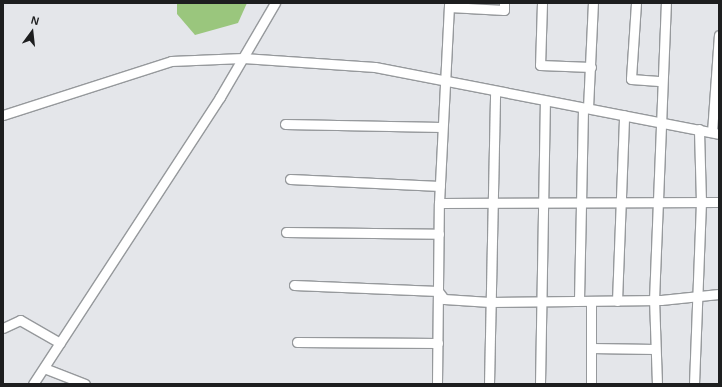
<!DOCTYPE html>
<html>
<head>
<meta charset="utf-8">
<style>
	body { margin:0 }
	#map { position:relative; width:722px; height:387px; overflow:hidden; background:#e4e6ea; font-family:Arial,sans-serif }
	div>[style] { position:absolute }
	.forest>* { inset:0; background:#9ac67d }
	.roads { filter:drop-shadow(1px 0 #96999c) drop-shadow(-1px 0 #96999c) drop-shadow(0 1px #96999c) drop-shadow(0 -1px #96999c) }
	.minor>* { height:9px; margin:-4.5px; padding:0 4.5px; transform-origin:4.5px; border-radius:4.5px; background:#fff }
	span { translate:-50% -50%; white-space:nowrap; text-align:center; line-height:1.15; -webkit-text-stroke:3px #e4e6ea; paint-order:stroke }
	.frame { position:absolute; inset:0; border:4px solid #1d1e1f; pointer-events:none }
	.north { position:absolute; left:12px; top:12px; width:40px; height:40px; -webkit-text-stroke:3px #e4e6ea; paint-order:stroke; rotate:15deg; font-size:11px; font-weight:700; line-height:16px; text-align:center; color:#1d1e1f }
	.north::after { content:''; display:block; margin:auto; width:14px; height:18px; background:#1d1e1f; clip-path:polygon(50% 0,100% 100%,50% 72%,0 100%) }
</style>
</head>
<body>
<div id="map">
	<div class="forest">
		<i style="clip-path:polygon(177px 3px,247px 3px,238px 23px,195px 35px,177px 14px)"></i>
	</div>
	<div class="roads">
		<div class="minor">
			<i style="left:542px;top:3px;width:62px;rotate:91.8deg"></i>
			<i style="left:540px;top:65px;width:51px;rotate:2.2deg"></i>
			<i style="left:636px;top:3px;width:76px;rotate:93.8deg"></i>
			<i style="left:631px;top:79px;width:31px;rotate:4deg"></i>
			<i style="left:449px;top:7px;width:55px;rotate:3.1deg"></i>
			<i style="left:504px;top:10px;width:7px;rotate:-90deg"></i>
			<i style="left:588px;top:108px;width:105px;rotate:-87.3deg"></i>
			<i style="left:3px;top:115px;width:176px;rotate:-17.8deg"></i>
			<i style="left:171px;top:61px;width:72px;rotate:-2.4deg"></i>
			<i style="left:243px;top:58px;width:132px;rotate:3.9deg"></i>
			<i style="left:375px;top:67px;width:350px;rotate:11deg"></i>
			<i style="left:285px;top:124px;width:157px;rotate:1.1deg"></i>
			<i style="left:712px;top:132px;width:97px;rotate:-85.9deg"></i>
			<i style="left:290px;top:179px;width:150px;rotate:2.7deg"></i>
			<i style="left:439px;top:203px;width:280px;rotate:-0.2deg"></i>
			<i style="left:286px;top:232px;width:153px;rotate:0.7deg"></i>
			<i style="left:294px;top:285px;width:144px;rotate:2.4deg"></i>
			<i style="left:438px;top:291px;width:10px;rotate:53deg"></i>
			<i style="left:444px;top:299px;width:46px;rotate:3.7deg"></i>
			<i style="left:490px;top:302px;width:171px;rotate:-0.7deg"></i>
			<i style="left:661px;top:300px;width:58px;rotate:-5.9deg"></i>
			<i style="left:579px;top:300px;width:192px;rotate:-88.8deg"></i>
			<i style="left:591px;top:301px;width:83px;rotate:90deg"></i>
			<i style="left:617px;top:301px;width:186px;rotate:-87.8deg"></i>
			<i style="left:3px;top:328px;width:19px;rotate:-25deg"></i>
			<i style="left:20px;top:320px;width:46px;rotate:29.9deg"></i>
			<i style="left:297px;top:342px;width:141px;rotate:0.4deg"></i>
			<i style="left:591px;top:348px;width:64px;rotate:0.9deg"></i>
			<i style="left:44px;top:368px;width:44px;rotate:21.3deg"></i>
			<i style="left:33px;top:384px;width:343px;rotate:-56.9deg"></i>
			<i style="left:220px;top:97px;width:109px;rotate:-59.7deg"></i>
			<i style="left:437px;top:384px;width:181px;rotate:-89.4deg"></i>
			<i style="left:439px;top:203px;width:200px;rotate:-87.1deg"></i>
			<i style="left:489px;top:384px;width:291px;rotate:-88.8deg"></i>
			<i style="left:540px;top:384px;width:283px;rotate:-89deg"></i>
			<i style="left:657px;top:384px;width:84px;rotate:-92deg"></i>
			<i style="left:654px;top:300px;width:297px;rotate:-87.7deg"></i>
			<i style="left:694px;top:384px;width:182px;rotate:-87.8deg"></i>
			<i style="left:701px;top:202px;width:73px;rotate:-91.6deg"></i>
		</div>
	</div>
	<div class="frame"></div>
	<div class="north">N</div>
</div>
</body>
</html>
